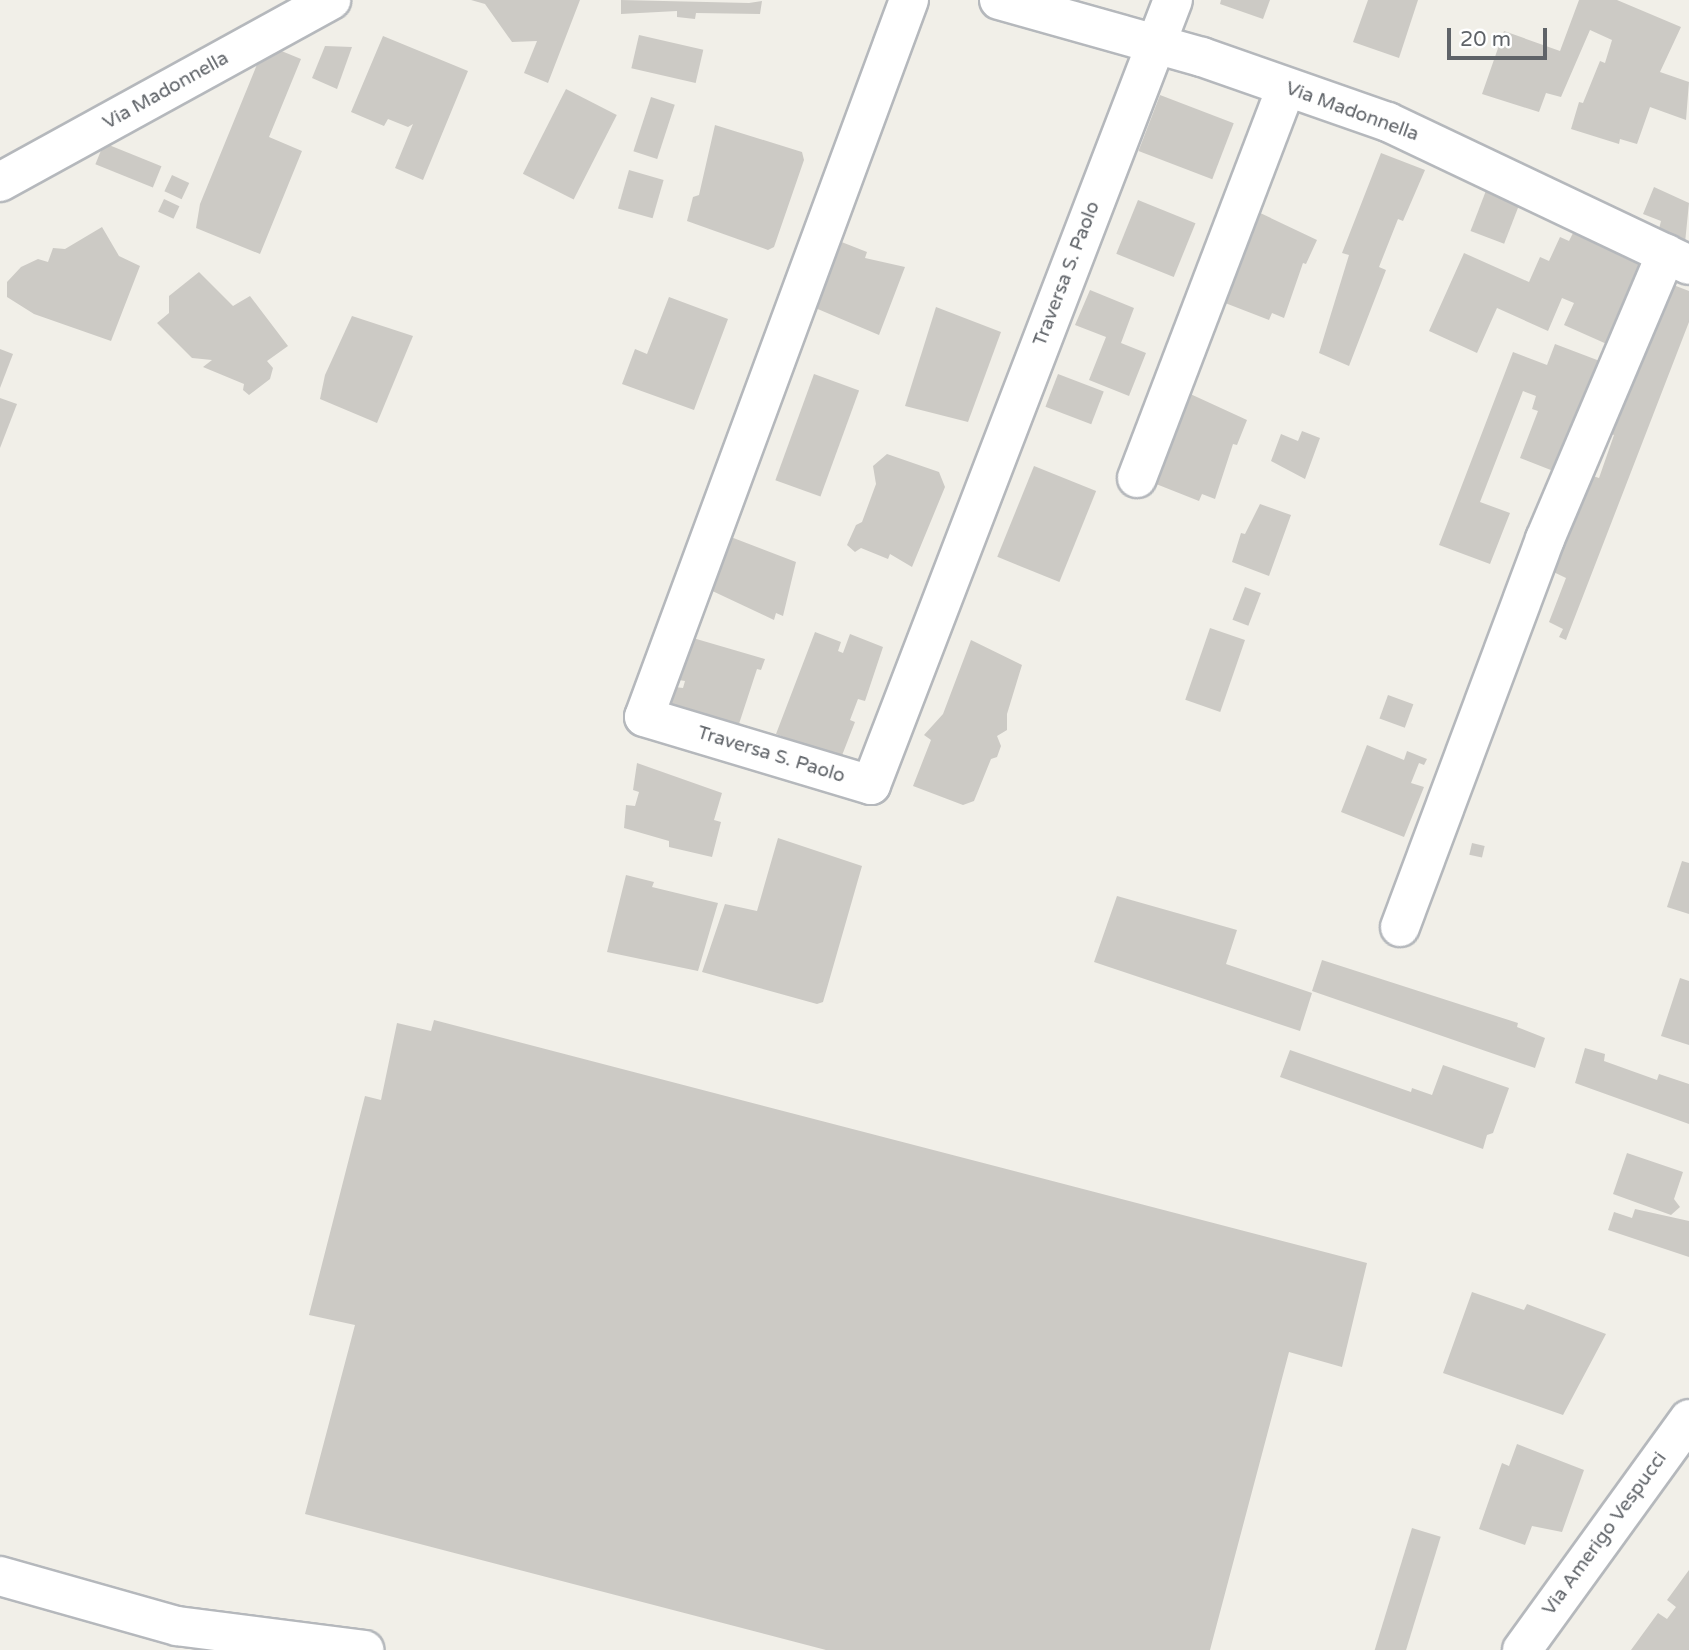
<!DOCTYPE html>
<html>
<head>
<meta charset="utf-8">
<style>
	body { margin:0 }
	#map { position:relative; width:1689px; height:1650px; overflow:hidden; background:#f1efe8; font-family:"Varela Round",sans-serif }
	div>[style] { position:absolute }
	.building>* { inset:0; background:#cccac5; transform-origin:0 0 }
	.roads { filter:drop-shadow(2px 0 #b5b8bc) drop-shadow(-2px 0 #b5b8bc) drop-shadow(0 2px #b5b8bc) drop-shadow(0 -2px #b5b8bc) }
	.minor>* { height:38px; margin:-19px; padding:0 19px; transform-origin:19px; border-radius:19px; background:#fff }
	span { translate:-50% -50%; white-space:nowrap; text-align:center; line-height:1.15; -webkit-text-stroke:5px #fff; paint-order:stroke }
	.street-label { font-size:19px; color:#5f6368 }
	.scale { position:absolute; left:1447px; top:28px; width:100px; height:32px; box-sizing:border-box; border:4px solid #5f6368; border-top:0; padding-left:9px; font-size:21px; line-height:24px; white-space:nowrap; color:#5f6368; -webkit-text-stroke:5px #fff; paint-order:stroke }
</style>
</head>
<body>
<div id="map">
	<div class="building">
		<i style="clip-path:polygon(471px 0,580px 0,548px 83px,524px 73px,537px 41px,512px 42px,485px 4px)"></i>
		<i style="clip-path:polygon(621px 0,749px 3px,762px 1px,760px 14px,696px 13px,695px 19px,677px 17px,677px 11px,621px 14px)"></i>
		<i style="clip-path:polygon(1221px 0,1270px 0,1263px 19px,1220px 4px)"></i>
		<i style="clip-path:polygon(1368px 0,1418px 0,1399px 58px,1353px 42px)"></i>
		<i style="clip-path:polygon(1579px 0,1617px 0,1681px 27px,1660px 72px,1689px 82px,1686px 120px,1650px 107px,1637px 144px,1620px 139px,1619px 144px,1571px 129px,1579px 102px,1583px 103px,1600px 61px,1605px 63px,1612px 40px,1590px 30px,1561px 97px,1546px 93px,1539px 112px,1482px 94px,1504px 31px,1560px 51px)"></i>
		<i style="left:639px;top:35px;width:66px;height:34px;rotate:13deg"></i>
		<i style="clip-path:polygon(383px 36px,468px 71px,423px 180px,395px 168px,413px 124px,408px 127px,388px 119px,384px 126px,351px 112px)"></i>
		<i style="clip-path:polygon(325px 46px,352px 47px,337px 89px,312px 78px)"></i>
		<i style="clip-path:polygon(279px 50px,301px 59px,269px 137px,302px 151px,260px 254px,196px 228px,200px 204px,258px 62px)"></i>
		<i style="left:566px;top:89px;width:57px;height:95px;rotate:27deg"></i>
		<i style="left:1160px;top:95px;width:79px;height:60px;rotate:21deg"></i>
		<i style="left:651px;top:97px;width:25px;height:57px;rotate:18deg"></i>
		<i style="clip-path:polygon(715px 125px,802px 152px,804px 160px,774px 247px,768px 250px,687px 221px,693px 197px,699px 195px)"></i>
		<i style="left:104px;top:143px;width:62px;height:23px;rotate:22deg"></i>
		<i style="clip-path:polygon(1381px 153px,1425px 170px,1403px 221px,1398px 219px,1379px 267px,1386px 270px,1349px 366px,1319px 353px,1349px 255px,1342px 253px)"></i>
		<i style="left:629px;top:170px;width:36px;height:40px;rotate:16deg"></i>
		<i style="left:172px;top:175px;width:19px;height:18px;rotate:25deg"></i>
		<i style="clip-path:polygon(1654px 187px,1689px 203px,1685px 243px,1659px 229px,1661px 221px,1643px 214px)"></i>
		<i style="left:1487px;top:188px;width:36px;height:46px;rotate:21deg"></i>
		<i style="left:164px;top:199px;width:17px;height:14px;rotate:25deg"></i>
		<i style="left:1138px;top:200px;width:62px;height:58px;rotate:22deg"></i>
		<i style="clip-path:polygon(1256px 211px,1317px 240px,1306px 264px,1303px 263px,1284px 318px,1272px 313px,1269px 320px,1220px 301px)"></i>
		<i style="clip-path:polygon(102px 227px,119px 256px,140px 266px,111px 341px,34px 314px,7px 297px,7px 282px,21px 267px,38px 259px,48px 262px,53px 248px,65px 249px)"></i>
		<i style="clip-path:polygon(1573px 233px,1645px 265px,1609px 345px,1564px 325px,1574px 303px,1562px 298px,1548px 331px,1497px 308px,1477px 353px,1429px 331px,1464px 253px,1529px 282px,1540px 257px,1549px 261px,1560px 237px,1569px 241px)"></i>
		<i style="clip-path:polygon(839px 241px,867px 252px,865px 258px,905px 267px,879px 335px,813px 307px)"></i>
		<i style="clip-path:polygon(199px 272px,233px 306px,250px 296px,288px 346px,267px 361px,273px 368px,270px 379px,249px 395px,243px 390px,244px 384px,203px 367px,212px 360px,192px 358px,157px 323px,169px 313px,169px 296px)"></i>
		<i style="clip-path:polygon(1663px 281px,1689px 291px,1689px 322px,1566px 640px,1559px 637px,1563px 629px,1549px 622px,1566px 578px,1543px 567px,1578px 471px,1599px 478px,1614px 435px,1606px 432px)"></i>
		<i style="clip-path:polygon(1090px 290px,1134px 308px,1121px 343px,1146px 353px,1129px 396px,1089px 380px,1106px 337px,1075px 325px)"></i>
		<i style="clip-path:polygon(669px 297px,728px 319px,694px 410px,622px 384px,635px 349px,647px 354px)"></i>
		<i style="clip-path:polygon(936px 307px,1001px 332px,968px 422px,905px 406px)"></i>
		<i style="clip-path:polygon(352px 316px,413px 336px,377px 423px,320px 399px,325px 375px)"></i>
		<i style="clip-path:polygon(1555px 344px,1605px 363px,1561px 474px,1520px 458px,1538px 411px,1532px 409px,1536px 396px,1523px 391px,1480px 502px,1510px 513px,1490px 564px,1439px 545px,1513px 352px,1547px 365px)"></i>
		<i style="clip-path:polygon(0 349px,13px 354px,0 388px)"></i>
		<i style="left:814px;top:374px;width:48px;height:113px;rotate:20deg"></i>
		<i style="left:1058px;top:374px;width:49px;height:35px;rotate:21deg"></i>
		<i style="clip-path:polygon(1186px 392px,1247px 420px,1237px 445px,1233px 444px,1215px 499px,1202px 494px,1199px 501px,1151px 482px)"></i>
		<i style="clip-path:polygon(0 398px,17px 404px,0 448px)"></i>
		<i style="clip-path:polygon(1302px 431px,1320px 438px,1305px 479px,1271px 461px,1281px 434px,1298px 441px)"></i>
		<i style="clip-path:polygon(887px 454px,939px 472px,945px 487px,912px 567px,890px 554px,888px 559px,861px 548px,855px 552px,847px 545px,856px 525px,862px 522px,876px 484px,873px 466px)"></i>
		<i style="left:1034px;top:466px;width:67px;height:98px;rotate:22deg"></i>
		<i style="clip-path:polygon(1260px 504px,1291px 515px,1269px 576px,1232px 562px,1241px 533px,1245px 534px)"></i>
		<i style="clip-path:polygon(723px 534px,796px 562px,783px 616px,776px 613px,774px 620px,706px 588px)"></i>
		<i style="left:1245px;top:587px;width:17px;height:35px;rotate:21deg"></i>
		<i style="left:1210px;top:628px;width:37px;height:76px;rotate:19deg"></i>
		<i style="clip-path:polygon(815px 632px,841px 642px,838px 651px,843px 653px,850px 634px,883px 647px,865px 701px,858px 699px,850px 720px,855px 722px,841px 758px,776px 734px)"></i>
		<i style="clip-path:polygon(693px 638px,765px 659px,761px 670px,757px 669px,736px 733px,665px 712px,675px 687px,683px 688px,685px 681px,679px 680px)"></i>
		<i style="clip-path:polygon(971px 640px,1022px 665px,1007px 714px,1007px 730px,997px 736px,1001px 746px,997px 757px,991px 759px,974px 801px,963px 805px,913px 786px,931px 740px,924px 735px,943px 714px)"></i>
		<i style="left:1388px;top:695px;width:27px;height:25px;rotate:20deg"></i>
		<i style="clip-path:polygon(1367px 745px,1404px 760px,1407px 751px,1427px 759px,1424px 765px,1419px 763px,1411px 783px,1424px 787px,1404px 837px,1341px 812px)"></i>
		<i style="clip-path:polygon(637px 763px,722px 793px,714px 820px,721px 822px,712px 857px,669px 847px,669px 841px,624px 828px,626px 805px,635px 806px,639px 792px,633px 790px)"></i>
		<i style="clip-path:polygon(778px 838px,862px 866px,823px 1002px,817px 1004px,702px 972px,725px 904px,757px 911px)"></i>
		<i style="left:1472px;top:843px;width:13px;height:12px;rotate:13deg"></i>
		<i style="clip-path:polygon(1682px 861px,1689px 863px,1689px 914px,1667px 907px)"></i>
		<i style="clip-path:polygon(626px 875px,654px 882px,652px 887px,718px 903px,698px 971px,607px 952px)"></i>
		<i style="clip-path:polygon(1117px 896px,1237px 930px,1226px 964px,1312px 993px,1300px 1031px,1094px 962px)"></i>
		<i style="clip-path:polygon(1322px 960px,1518px 1023px,1517px 1027px,1545px 1038px,1535px 1068px,1312px 991px)"></i>
		<i style="clip-path:polygon(1680px 978px,1689px 981px,1689px 1045px,1661px 1036px)"></i>
		<i style="clip-path:polygon(434px 1020px,1367px 1263px,1342px 1367px,1289px 1352px,1210px 1650px,826px 1650px,305px 1514px,355px 1325px,309px 1315px,365px 1096px,381px 1100px,397px 1023px,431px 1031px)"></i>
		<i style="clip-path:polygon(1585px 1048px,1605px 1054px,1604px 1061px,1657px 1080px,1659px 1074px,1689px 1084px,1689px 1124px,1575px 1083px)"></i>
		<i style="clip-path:polygon(1290px 1050px,1411px 1092px,1412px 1088px,1432px 1095px,1443px 1065px,1509px 1088px,1493px 1133px,1487px 1135px,1483px 1149px,1280px 1077px)"></i>
		<i style="clip-path:polygon(1627px 1153px,1683px 1172px,1674px 1199px,1680px 1207px,1671px 1215px,1613px 1194px)"></i>
		<i style="clip-path:polygon(1635px 1209px,1689px 1221px,1689px 1257px,1608px 1230px,1614px 1212px,1632px 1218px)"></i>
		<i style="clip-path:polygon(1472px 1292px,1524px 1310px,1527px 1304px,1606px 1334px,1563px 1415px,1443px 1373px)"></i>
		<i style="clip-path:polygon(1517px 1444px,1584px 1470px,1562px 1532px,1532px 1526px,1525px 1545px,1479px 1529px,1502px 1463px,1509px 1466px)"></i>
		<i style="left:1412px;top:1528px;width:30px;height:129px;rotate:17deg"></i>
		<i style="clip-path:polygon(1689px 1570px,1689px 1650px,1631px 1650px,1658px 1613px,1667px 1619px,1676px 1607px,1667px 1600px)"></i>
	</div>
	<div class="roads">
		<div class="minor">
			<i style="left:909px;top:0;width:764px;rotate:110.28deg"></i>
			<i style="left:644px;top:717px;width:237px;rotate:16.7deg"></i>
			<i style="left:871px;top:785px;width:841px;rotate:-68.96deg"></i>
			<i style="left:999px;top:0;width:211px;rotate:15.7deg"></i>
			<i style="left:1202px;top:57px;width:197px;rotate:19.3deg"></i>
			<i style="left:1388px;top:122px;width:333px;rotate:25.4deg"></i>
			<i style="left:0;top:182px;width:378px;rotate:-28.8deg"></i>
			<i style="left:1137px;top:478px;width:417px;rotate:-69.1deg"></i>
			<i style="left:1400px;top:927px;width:414px;rotate:-69.5deg"></i>
			<i style="left:1545px;top:539px;width:310px;rotate:-67deg"></i>
			<i style="left:0;top:1576px;width:184px;rotate:15.8deg"></i>
			<i style="left:177px;top:1626px;width:189px;rotate:7.3deg"></i>
			<i style="left:1522px;top:1650px;width:285px;rotate:-54.1deg"></i>
		</div>
	</div>
	<div class="street-label">
		<span style="left:166px;top:91px;rotate:-29deg">Via Madonnella</span>
		<span style="left:1352px;top:112px;rotate:20deg">Via Madonnella</span>
		<span style="left:1067px;top:274px;rotate:-69deg">Traversa S. Paolo</span>
		<span style="left:771px;top:755px;rotate:17deg">Traversa S. Paolo</span>
		<span style="left:1605px;top:1534px;rotate:-54deg">Via Amerigo Vespucci</span>
	</div>
	<div class="scale">20 m</div>
</div>
</body>
</html>
